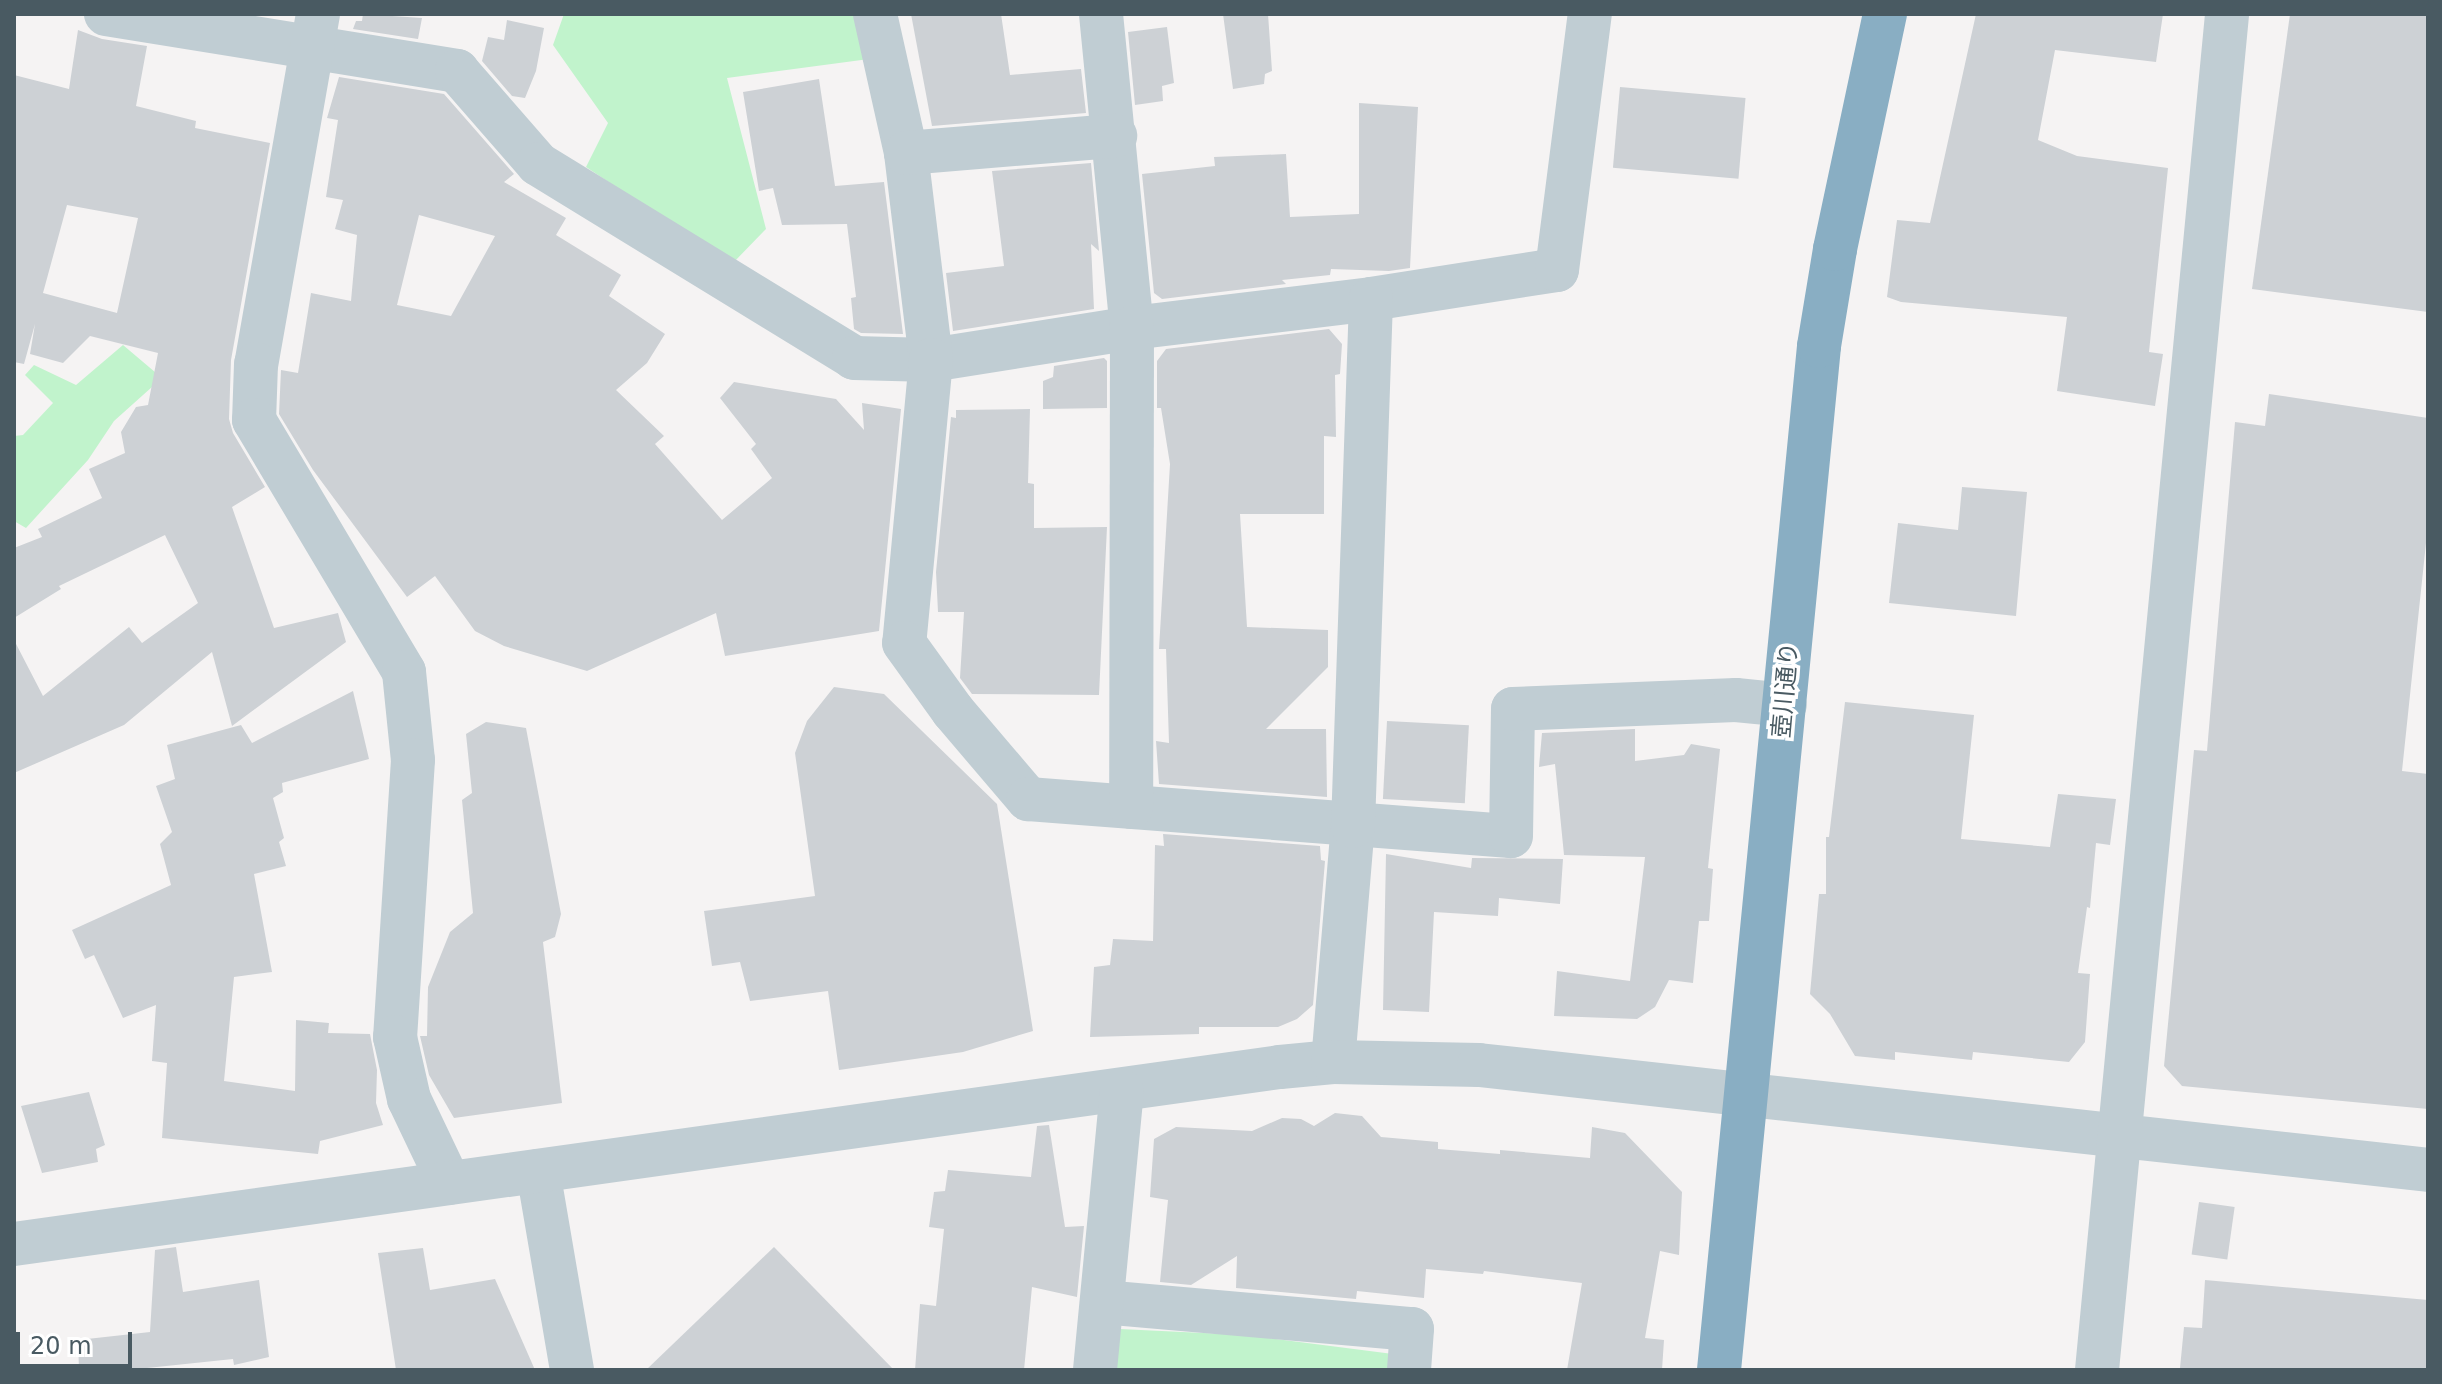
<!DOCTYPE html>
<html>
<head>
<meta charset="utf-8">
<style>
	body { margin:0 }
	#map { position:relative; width:2442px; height:1384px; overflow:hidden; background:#f5f3f3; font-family:"DejaVu Sans","Noto Sans JP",sans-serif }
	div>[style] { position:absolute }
	.green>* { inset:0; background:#c1f3cc }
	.building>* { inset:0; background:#cdd1d5; transform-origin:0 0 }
	.minor>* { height:44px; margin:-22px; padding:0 22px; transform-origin:22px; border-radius:22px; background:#c0cdd3 }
	.highway>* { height:44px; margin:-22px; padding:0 22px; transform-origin:22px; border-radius:22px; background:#89aec3 }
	span { translate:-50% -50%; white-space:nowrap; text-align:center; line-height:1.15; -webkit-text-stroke:7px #fff; paint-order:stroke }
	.street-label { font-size:24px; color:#495a62 }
	.frame { position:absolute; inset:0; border:16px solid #495a62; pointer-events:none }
	.scale { position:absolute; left:16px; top:1332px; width:116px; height:36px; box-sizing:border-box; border:4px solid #495a62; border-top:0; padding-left:10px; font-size:24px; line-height:28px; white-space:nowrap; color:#495a62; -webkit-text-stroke:6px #fff; paint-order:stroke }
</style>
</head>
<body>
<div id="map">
	<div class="green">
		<i style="clip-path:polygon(564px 14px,855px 14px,869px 59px,727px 78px,766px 229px,732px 264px,586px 167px,608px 123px,553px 45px)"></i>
		<i style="clip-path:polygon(123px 345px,162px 378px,114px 421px,88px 460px,26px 528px,14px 521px,14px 436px,23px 435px,53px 403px,25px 375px,34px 365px,76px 385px)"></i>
		<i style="clip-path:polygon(1120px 1329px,1245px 1335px,1393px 1354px,1392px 1370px,1115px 1370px)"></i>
	</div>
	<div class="building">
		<i style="clip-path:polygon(363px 14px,422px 18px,418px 39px,353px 29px,356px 21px,362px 21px)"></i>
		<i style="clip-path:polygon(911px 14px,1001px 14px,1010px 75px,1081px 69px,1086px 113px,932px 126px)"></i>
		<i style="clip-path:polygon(1223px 14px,1268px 14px,1272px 71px,1265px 74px,1264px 84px,1233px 89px)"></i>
		<i style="clip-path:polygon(1976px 14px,2163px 14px,2156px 62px,2055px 50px,2038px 140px,2077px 156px,2168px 168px,2149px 352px,2163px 354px,2155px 406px,2057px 391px,2067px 317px,1901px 302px,1887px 297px,1897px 220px,1930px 223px)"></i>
		<i style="clip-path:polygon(2290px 14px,2428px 14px,2428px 312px,2252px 289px)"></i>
		<i style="clip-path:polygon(507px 20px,544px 28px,536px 71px,525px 98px,512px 96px,482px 61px,488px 37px,504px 40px)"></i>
		<i style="clip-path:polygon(1167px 27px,1174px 83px,1162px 86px,1163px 101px,1135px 105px,1128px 32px)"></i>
		<i style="clip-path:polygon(evenodd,78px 30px,102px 39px,147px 46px,136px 106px,196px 121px,195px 128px,270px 143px,231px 360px,229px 419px,233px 433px,265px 487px,232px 507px,274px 628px,338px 613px,346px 642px,232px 726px,212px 652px,124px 725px,14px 773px,14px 640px,43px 696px,129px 627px,142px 643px,198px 603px,165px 535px,59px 586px,61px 589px,14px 618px,14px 548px,42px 537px,38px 529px,102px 498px,89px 469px,125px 453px,121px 432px,136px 407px,148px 405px,158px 353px,90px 336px,63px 363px,30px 354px,35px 324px,24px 364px,14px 362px,14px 75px,69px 89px,78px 30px,67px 205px,138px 218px,117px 313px,43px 293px,67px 205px)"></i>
		<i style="clip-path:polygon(evenodd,339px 77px,444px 94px,514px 174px,504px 182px,566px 218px,556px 235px,621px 275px,609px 296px,665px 334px,647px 363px,616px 390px,664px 436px,655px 444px,722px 520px,772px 478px,751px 449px,756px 444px,720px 398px,734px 382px,836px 399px,864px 430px,862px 403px,901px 409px,879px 631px,725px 656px,716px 613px,587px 671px,504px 646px,475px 631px,435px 576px,407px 597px,313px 470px,279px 414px,281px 370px,298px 373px,311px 293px,351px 301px,357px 235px,335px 229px,343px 200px,326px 197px,338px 120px,327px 118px,339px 77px,419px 215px,495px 236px,451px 316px,397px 305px,419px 215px)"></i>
		<i style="clip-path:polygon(819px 79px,835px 186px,884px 182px,903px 334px,861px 333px,854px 329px,851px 298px,856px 297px,847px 224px,782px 225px,773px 188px,759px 191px,743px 92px)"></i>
		<i style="left:1620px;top:87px;width:126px;height:81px;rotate:5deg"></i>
		<i style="clip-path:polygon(1359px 103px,1418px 107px,1410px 268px,1389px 271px,1331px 269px,1330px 275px,1282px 280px,1286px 284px,1162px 299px,1154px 293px,1142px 174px,1215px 166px,1214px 157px,1286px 154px,1290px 217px,1359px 214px)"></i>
		<i style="clip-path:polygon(1091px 163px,1099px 251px,1091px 244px,1094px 309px,953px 331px,946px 273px,1004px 266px,992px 171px)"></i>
		<i style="clip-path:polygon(1329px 329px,1342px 344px,1340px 374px,1335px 375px,1336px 437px,1324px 436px,1324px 514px,1240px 514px,1247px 627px,1328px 630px,1328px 667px,1266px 729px,1326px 729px,1327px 797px,1159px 784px,1156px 741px,1169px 743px,1166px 649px,1159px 649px,1170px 464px,1161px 408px,1157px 408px,1157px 361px,1166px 349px)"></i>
		<i style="clip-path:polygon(1104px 358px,1107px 361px,1107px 408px,1043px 409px,1043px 381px,1053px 377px,1054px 366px)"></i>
		<i style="clip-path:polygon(2269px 394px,2428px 418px,2428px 524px,2402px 771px,2428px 774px,2428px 1109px,2182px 1086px,2164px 1066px,2194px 750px,2207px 751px,2235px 422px,2265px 426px)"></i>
		<i style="clip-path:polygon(1030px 409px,1028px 483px,1034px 484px,1034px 528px,1107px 527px,1099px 695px,972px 694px,960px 678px,964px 612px,938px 612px,936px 572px,951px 417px,956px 418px,956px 410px)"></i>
		<i style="clip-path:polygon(1962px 487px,2027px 492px,2016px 616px,1889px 603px,1898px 523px,1958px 530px)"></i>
		<i style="clip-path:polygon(834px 687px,884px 694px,997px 804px,1033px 1031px,963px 1052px,839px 1070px,828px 991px,750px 1001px,740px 962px,712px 966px,704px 911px,815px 896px,795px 753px,807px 721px)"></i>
		<i style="clip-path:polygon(353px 691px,369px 759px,282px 783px,283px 792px,273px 798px,284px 838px,279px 842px,286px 866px,254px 874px,272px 972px,234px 977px,224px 1081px,295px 1091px,296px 1020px,329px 1023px,328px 1033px,370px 1034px,377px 1070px,376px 1103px,383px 1125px,320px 1141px,318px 1154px,162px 1138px,167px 1063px,152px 1061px,156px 1005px,123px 1018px,94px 955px,85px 959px,72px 930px,171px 885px,160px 844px,172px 832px,156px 786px,175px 779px,167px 745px,241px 725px,252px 743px)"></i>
		<i style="clip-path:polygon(1845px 702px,1974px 715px,1961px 839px,2050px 847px,2058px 794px,2116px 799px,2110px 845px,2096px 843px,2090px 908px,2087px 907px,2078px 973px,2090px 974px,2085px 1042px,2069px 1062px,1973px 1052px,1972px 1060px,1895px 1052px,1895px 1060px,1855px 1056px,1830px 1014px,1810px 994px,1819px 894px,1826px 894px,1826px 837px,1829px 837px)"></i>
		<i style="left:1387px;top:721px;width:82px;height:78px;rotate:3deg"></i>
		<i style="clip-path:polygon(486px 722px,526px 728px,561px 914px,555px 937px,543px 942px,562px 1103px,454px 1118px,429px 1075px,420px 1036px,427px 1036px,428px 987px,450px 932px,473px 913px,462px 800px,472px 793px,466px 734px)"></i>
		<i style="clip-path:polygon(1635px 729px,1635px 761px,1684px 755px,1691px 744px,1720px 749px,1708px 868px,1713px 869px,1709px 921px,1699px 921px,1693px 983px,1669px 980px,1655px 1007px,1637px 1019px,1554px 1016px,1557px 971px,1630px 981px,1645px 857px,1564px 855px,1555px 764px,1539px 767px,1542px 733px)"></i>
		<i style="clip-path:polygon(1163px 834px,1320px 846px,1321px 860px,1325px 861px,1313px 1005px,1297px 1019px,1278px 1027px,1199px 1027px,1199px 1034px,1090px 1037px,1094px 967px,1110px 965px,1113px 939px,1153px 941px,1155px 845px,1164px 846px)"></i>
		<i style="clip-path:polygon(1386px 854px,1471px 868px,1472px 858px,1563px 859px,1560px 904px,1499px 898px,1498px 916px,1434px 912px,1429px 1012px,1383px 1010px)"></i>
		<i style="clip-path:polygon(89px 1092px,105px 1145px,96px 1149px,98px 1162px,42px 1173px,21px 1106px)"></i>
		<i style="clip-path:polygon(1335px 1113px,1362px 1116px,1381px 1137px,1438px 1142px,1438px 1149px,1500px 1154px,1500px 1150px,1590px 1158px,1592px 1127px,1625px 1133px,1682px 1192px,1679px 1255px,1660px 1251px,1645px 1338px,1664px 1340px,1662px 1370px,1567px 1370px,1582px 1283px,1484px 1271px,1483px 1274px,1426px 1269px,1424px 1298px,1357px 1291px,1356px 1299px,1236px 1288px,1237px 1256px,1191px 1285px,1160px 1282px,1168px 1200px,1150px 1197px,1154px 1139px,1176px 1127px,1252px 1131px,1282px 1118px,1301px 1119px,1314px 1126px)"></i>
		<i style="clip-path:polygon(1049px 1125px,1065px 1227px,1084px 1226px,1077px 1297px,1032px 1287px,1024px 1370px,915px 1370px,920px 1304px,936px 1306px,944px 1229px,929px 1227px,934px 1192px,945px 1191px,948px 1170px,1031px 1177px,1037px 1126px)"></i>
		<i style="left:2199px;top:1202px;width:36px;height:53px;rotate:8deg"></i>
		<i style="clip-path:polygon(176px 1247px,183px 1292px,259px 1280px,269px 1357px,234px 1365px,233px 1359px,128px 1370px,79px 1370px,78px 1340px,150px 1332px,155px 1250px)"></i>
		<i style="clip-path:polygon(774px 1247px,894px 1370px,646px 1370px)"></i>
		<i style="clip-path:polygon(423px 1248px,430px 1290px,495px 1279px,535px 1370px,396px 1370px,378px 1253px)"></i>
		<i style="clip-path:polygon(2205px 1280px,2428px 1300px,2428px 1370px,2180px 1368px,2184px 1327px,2202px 1328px)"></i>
	</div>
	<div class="minor">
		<i style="left:106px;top:14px;width:356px;rotate:9.2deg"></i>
		<i style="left:457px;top:71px;width:123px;rotate:48.9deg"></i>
		<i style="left:538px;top:164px;width:371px;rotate:31.5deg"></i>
		<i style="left:854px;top:358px;width:77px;rotate:1.5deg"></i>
		<i style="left:931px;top:360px;width:204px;rotate:-9deg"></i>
		<i style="left:1132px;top:328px;width:241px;rotate:-6.9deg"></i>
		<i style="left:1371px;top:299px;width:188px;rotate:-8.9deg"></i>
		<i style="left:1557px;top:270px;width:258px;rotate:-82.7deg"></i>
		<i style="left:318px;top:14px;width:355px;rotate:100deg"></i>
		<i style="left:256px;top:364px;width:56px;rotate:92deg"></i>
		<i style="left:254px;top:420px;width:293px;rotate:59.2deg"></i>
		<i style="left:404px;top:672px;width:88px;rotate:84.2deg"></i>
		<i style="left:413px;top:760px;width:278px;rotate:93.7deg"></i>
		<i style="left:395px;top:1037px;width:64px;rotate:77.3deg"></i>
		<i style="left:409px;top:1099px;width:93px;rotate:64.5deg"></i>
		<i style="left:875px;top:14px;width:142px;rotate:77.4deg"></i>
		<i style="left:906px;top:153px;width:209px;rotate:83.1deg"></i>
		<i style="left:931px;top:360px;width:284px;rotate:95.4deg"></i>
		<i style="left:904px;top:643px;width:84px;rotate:54.2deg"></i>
		<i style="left:953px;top:711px;width:116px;rotate:49.6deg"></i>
		<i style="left:1028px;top:799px;width:484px;rotate:4.4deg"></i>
		<i style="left:1511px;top:836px;width:127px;rotate:-89.1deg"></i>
		<i style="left:1513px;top:709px;width:223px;rotate:-2.3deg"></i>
		<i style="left:1736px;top:700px;width:49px;rotate:5.8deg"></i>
		<i style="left:1101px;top:14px;width:316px;rotate:84.4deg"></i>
		<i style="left:1132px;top:328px;width:479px;rotate:90.1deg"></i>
		<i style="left:906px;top:153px;width:210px;rotate:-4.7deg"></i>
		<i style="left:1333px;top:1062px;width:237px;rotate:-85.2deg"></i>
		<i style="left:1353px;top:826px;width:527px;rotate:-88.04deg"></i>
		<i style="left:538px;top:1171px;width:202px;rotate:80.3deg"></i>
		<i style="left:14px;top:1244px;width:1278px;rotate:-7.96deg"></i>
		<i style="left:1280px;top:1067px;width:53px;rotate:-5.4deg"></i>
		<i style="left:1333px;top:1062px;width:146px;rotate:1.2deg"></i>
		<i style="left:1479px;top:1065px;width:955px;rotate:6.31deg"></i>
		<i style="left:1102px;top:1302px;width:311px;rotate:5deg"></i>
		<i style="left:1412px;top:1329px;width:41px;rotate:94.2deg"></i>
		<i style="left:1095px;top:1370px;width:280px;rotate:-84.5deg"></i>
		<i style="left:2097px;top:1370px;width:1362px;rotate:-84.52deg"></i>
	</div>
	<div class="highway">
		<i style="left:1719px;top:1370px;width:1029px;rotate:-84.42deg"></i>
		<i style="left:1819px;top:346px;width:98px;rotate:-80.6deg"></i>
		<i style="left:1835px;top:249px;width:240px;rotate:-78deg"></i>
	</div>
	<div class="street-label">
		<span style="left:1786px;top:690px;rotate:-85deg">壺川通り</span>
	</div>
	<div class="frame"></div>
	<div class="scale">20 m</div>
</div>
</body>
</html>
